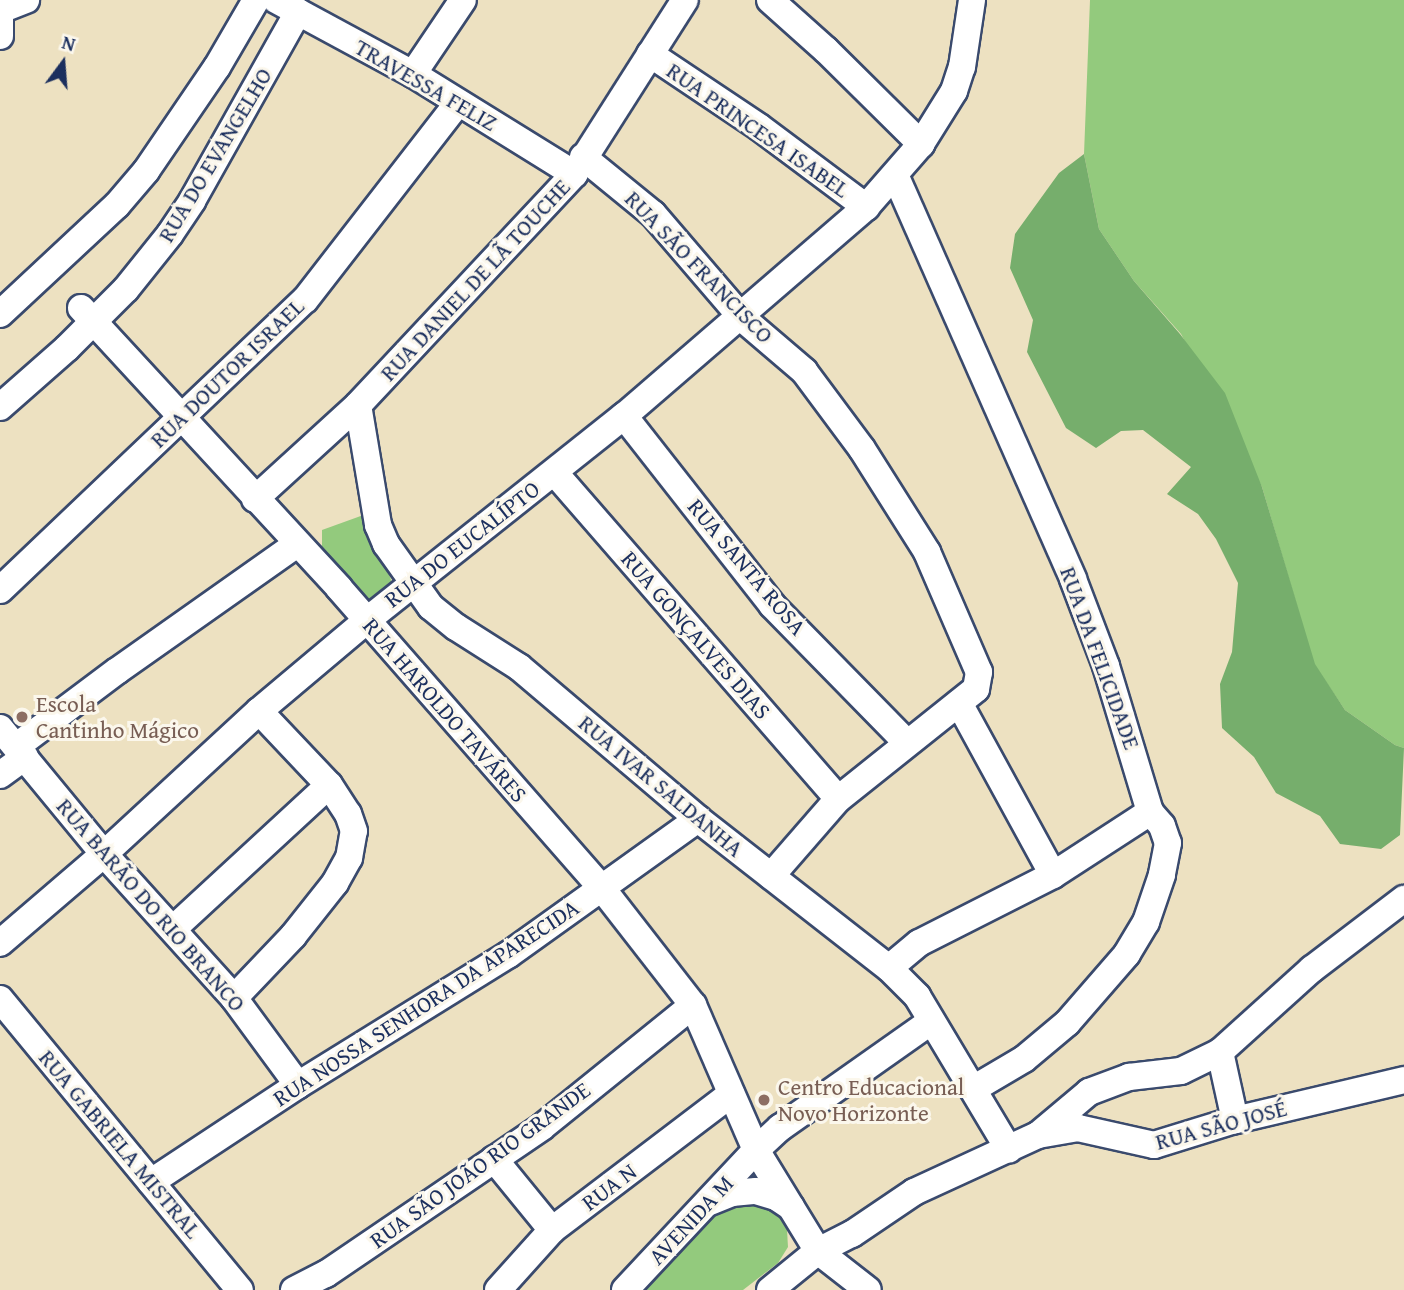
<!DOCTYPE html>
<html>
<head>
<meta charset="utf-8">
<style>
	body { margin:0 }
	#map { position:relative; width:1404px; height:1290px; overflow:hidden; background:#ede1c1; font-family:"Gentium Book Plus",serif }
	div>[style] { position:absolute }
	.green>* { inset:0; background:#93ca7d }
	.forest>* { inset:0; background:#76ae6c }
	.roads { filter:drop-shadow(2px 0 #3a4a6d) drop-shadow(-2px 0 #3a4a6d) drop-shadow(0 2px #3a4a6d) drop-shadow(0 -2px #3a4a6d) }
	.minor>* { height:26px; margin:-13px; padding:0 13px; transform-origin:13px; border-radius:13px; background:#fff }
	.dots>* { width:19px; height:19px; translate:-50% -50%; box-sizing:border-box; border:4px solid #fbf7ec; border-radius:50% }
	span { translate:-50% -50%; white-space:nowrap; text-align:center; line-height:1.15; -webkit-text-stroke:6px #fbf7ec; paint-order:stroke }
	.street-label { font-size:23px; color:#1b2f5e }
	.education-label { font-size:23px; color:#785e54 }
	.left { translate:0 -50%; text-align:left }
	.north { position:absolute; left:28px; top:28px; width:70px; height:70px; -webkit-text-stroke:5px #fbf7ec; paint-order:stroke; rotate:16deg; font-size:19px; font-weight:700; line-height:28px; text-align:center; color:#1b2f5e }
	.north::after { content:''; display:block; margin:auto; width:24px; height:32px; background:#1b2f5e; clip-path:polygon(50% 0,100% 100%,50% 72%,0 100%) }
</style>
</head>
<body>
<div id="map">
	<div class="green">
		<i style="clip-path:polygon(1090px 0,1404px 0,1404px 748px,1395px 745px,1345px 710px,1314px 664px,1262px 487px,1181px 334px,1134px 281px,1099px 229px,1084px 154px)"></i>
		<i style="clip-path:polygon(369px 513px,393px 586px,364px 609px,322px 560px,322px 530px)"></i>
		<i style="clip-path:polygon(750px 1195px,779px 1214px,787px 1230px,788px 1247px,778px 1263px,743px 1290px,637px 1290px,718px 1208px)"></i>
	</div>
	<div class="forest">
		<i style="clip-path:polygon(1084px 154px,1099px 229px,1134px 281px,1180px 334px,1225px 393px,1262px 487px,1315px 664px,1345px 710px,1395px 745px,1404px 748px,1400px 835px,1381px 849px,1340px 844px,1320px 816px,1276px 793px,1254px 757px,1222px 728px,1220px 684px,1232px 652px,1238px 583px,1216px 539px,1198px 514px,1167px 494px,1191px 467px,1143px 430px,1121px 431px,1096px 448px,1066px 428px,1027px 352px,1033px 320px,1010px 268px,1015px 234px,1059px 173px)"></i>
	</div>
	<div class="roads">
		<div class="minor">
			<i style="left:276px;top:0;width:156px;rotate:28.4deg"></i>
			<i style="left:413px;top:74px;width:190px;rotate:31.8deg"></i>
			<i style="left:770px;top:0;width:75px;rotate:41.8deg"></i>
			<i style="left:826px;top:50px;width:134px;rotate:44.7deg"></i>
			<i style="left:0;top:10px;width:28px;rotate:-21deg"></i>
			<i style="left:0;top:16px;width:20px;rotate:90deg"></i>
			<i style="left:650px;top:54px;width:131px;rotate:33.8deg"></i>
			<i style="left:759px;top:127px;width:134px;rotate:36.8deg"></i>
			<i style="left:413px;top:74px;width:89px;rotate:-56deg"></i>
			<i style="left:583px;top:157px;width:90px;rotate:39.2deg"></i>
			<i style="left:653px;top:214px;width:137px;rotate:49.4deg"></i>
			<i style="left:742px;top:318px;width:82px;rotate:40.5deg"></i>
			<i style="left:804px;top:371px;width:97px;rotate:53.4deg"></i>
			<i style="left:862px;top:449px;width:122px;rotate:57.7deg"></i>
			<i style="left:927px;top:552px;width:131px;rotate:66.6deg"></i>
			<i style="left:979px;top:672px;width:17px;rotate:100deg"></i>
			<i style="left:976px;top:689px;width:176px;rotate:141.4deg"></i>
			<i style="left:838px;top:799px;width:102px;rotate:131deg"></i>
			<i style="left:896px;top:177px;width:439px;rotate:66.2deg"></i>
			<i style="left:1073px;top:579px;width:93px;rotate:69.2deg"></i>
			<i style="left:1106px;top:666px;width:152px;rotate:73.2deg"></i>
			<i style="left:1150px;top:812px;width:18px;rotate:49deg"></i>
			<i style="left:1162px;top:826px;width:18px;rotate:71deg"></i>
			<i style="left:1168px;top:843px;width:33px;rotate:101deg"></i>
			<i style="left:1162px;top:875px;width:50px;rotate:108.8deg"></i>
			<i style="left:1146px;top:922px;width:37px;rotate:121deg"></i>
			<i style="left:1127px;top:954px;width:91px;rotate:131deg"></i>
			<i style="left:1067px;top:1023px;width:56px;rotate:140.1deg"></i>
			<i style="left:1024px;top:1059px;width:59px;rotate:149.5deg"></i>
			<i style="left:81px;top:308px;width:381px;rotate:47.3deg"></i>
			<i style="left:339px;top:588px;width:398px;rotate:48.8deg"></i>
			<i style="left:601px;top:887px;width:150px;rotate:52.1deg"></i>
			<i style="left:693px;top:1005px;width:158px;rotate:66.5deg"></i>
			<i style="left:756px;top:1150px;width:119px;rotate:58.5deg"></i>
			<i style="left:818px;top:1251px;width:63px;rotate:38deg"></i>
			<i style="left:0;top:314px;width:160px;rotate:-43deg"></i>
			<i style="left:117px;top:205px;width:45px;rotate:-49.5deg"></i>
			<i style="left:146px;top:171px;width:126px;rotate:-55.7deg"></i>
			<i style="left:217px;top:67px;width:78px;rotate:-59.8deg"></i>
			<i style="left:358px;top:405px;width:122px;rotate:80.5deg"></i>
			<i style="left:378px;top:525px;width:21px;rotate:67deg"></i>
			<i style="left:386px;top:544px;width:77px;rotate:54.5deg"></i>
			<i style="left:431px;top:607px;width:32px;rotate:39deg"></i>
			<i style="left:456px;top:627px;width:75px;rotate:32.4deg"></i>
			<i style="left:519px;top:667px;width:235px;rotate:40.3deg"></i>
			<i style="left:698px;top:819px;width:242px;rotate:38deg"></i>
			<i style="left:889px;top:968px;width:40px;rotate:45deg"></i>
			<i style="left:917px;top:996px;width:179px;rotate:59.1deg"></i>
			<i style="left:0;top:407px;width:89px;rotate:-41.4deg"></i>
			<i style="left:67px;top:348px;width:83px;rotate:-45deg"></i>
			<i style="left:126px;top:289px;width:70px;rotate:-51.3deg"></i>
			<i style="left:170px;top:234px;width:40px;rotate:-56deg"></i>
			<i style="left:192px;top:201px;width:217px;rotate:-60.7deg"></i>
			<i style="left:624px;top:416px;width:240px;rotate:51.9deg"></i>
			<i style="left:772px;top:605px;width:192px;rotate:45.6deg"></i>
			<i style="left:554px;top:472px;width:433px;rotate:49deg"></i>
			<i style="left:255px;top:499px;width:139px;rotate:-42.4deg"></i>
			<i style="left:358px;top:405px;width:316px;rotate:-46.9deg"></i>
			<i style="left:574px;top:174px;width:206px;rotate:-57.5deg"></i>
			<i style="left:0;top:590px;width:421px;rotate:-43.6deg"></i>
			<i style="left:305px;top:300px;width:249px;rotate:-52.2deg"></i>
			<i style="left:959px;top:703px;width:196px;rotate:61.3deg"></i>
			<i style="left:0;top:728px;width:163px;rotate:50.5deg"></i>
			<i style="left:104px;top:854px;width:194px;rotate:47.9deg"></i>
			<i style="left:234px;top:998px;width:108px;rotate:53.7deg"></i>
			<i style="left:17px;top:746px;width:125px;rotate:-36.9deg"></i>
			<i style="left:117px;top:671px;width:220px;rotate:-35.2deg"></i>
			<i style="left:0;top:775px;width:31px;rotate:-36deg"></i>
			<i style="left:173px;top:929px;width:212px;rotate:-42.7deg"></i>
			<i style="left:0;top:943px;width:137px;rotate:-40.6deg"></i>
			<i style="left:104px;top:854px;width:211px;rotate:-42.7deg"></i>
			<i style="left:259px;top:711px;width:140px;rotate:-40.1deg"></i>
			<i style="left:366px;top:621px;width:330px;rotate:-38.5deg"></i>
			<i style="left:624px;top:416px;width:320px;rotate:-40.8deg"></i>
			<i style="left:866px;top:207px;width:84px;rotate:-48.9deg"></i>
			<i style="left:921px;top:144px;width:62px;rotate:-58.1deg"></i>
			<i style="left:954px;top:91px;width:25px;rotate:-72deg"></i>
			<i style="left:962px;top:67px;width:68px;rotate:-81.5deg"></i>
			<i style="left:889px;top:968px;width:39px;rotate:-40deg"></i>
			<i style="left:919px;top:943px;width:150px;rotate:-26.9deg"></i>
			<i style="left:1053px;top:875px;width:116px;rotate:-33deg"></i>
			<i style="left:234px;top:998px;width:86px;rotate:-46.4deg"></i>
			<i style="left:293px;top:936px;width:68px;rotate:-51.6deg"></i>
			<i style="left:335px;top:883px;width:29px;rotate:-61deg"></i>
			<i style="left:349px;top:858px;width:27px;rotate:-80deg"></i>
			<i style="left:354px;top:831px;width:18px;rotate:-109deg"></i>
			<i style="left:348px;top:814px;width:35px;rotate:-123deg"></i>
			<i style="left:329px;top:785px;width:102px;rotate:-133.4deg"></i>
			<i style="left:0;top:999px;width:377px;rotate:50.5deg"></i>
			<i style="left:1220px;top:1052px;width:70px;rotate:77.6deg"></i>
			<i style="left:1038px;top:1135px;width:41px;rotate:-9.9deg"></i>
			<i style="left:1078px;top:1128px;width:78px;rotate:12.6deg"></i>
			<i style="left:1154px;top:1145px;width:85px;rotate:-17.2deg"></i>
			<i style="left:1235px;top:1120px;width:174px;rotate:-13.3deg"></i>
			<i style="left:494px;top:1159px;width:92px;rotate:50.8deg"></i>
			<i style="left:151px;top:1182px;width:176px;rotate:-33.4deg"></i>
			<i style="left:298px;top:1085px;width:247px;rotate:-31.8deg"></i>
			<i style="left:508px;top:955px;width:234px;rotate:-35.6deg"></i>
			<i style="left:710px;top:1202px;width:24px;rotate:-22deg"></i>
			<i style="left:732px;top:1193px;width:24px;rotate:-5deg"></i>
			<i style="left:756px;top:1191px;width:21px;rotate:17deg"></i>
			<i style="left:776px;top:1197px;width:18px;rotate:34deg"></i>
			<i style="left:294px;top:1290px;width:36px;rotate:-27deg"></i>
			<i style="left:326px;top:1274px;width:261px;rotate:-34.2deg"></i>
			<i style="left:542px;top:1127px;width:194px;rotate:-38.9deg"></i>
			<i style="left:498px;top:1290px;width:81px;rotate:-48deg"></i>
			<i style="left:552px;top:1230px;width:225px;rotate:-37.2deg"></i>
			<i style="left:625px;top:1290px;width:192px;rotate:-46.9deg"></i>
			<i style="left:756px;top:1150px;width:33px;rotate:-43deg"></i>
			<i style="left:780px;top:1128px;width:184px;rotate:-35.2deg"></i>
			<i style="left:770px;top:1290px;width:62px;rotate:-39.1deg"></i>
			<i style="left:818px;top:1251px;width:38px;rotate:-27deg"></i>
			<i style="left:852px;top:1234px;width:75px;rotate:-34.1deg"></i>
			<i style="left:914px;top:1192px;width:136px;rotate:-24.7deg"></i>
			<i style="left:1038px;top:1135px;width:67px;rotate:-40.1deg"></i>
			<i style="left:1089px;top:1092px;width:43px;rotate:-20.6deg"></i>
			<i style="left:1129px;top:1077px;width:52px;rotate:-6.6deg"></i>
			<i style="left:1181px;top:1071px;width:43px;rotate:-26deg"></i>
			<i style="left:1220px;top:1052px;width:124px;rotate:-42.1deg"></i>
			<i style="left:1312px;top:969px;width:116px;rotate:-37.3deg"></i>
		</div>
	</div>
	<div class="dots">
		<i style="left:22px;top:717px;background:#8d6e63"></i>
		<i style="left:764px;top:1100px;background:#8d6e63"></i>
	</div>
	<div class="street-label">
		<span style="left:426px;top:85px;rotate:30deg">TRAVESSA FELIZ</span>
		<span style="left:758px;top:130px;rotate:35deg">RUA PRINCESA ISABEL</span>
		<span style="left:215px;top:155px;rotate:-59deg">RUA DO EVANGELHO</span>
		<span style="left:699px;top:267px;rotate:46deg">RUA SÃO FRANCISCO</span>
		<span style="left:475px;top:280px;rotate:-47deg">RUA DANIEL DE LÃ TOUCHE</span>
		<span style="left:227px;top:373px;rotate:-44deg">RUA DOUTOR ISRAEL</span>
		<span style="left:462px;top:544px;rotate:-38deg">RUA DO EUCALÍPTO</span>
		<span style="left:747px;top:567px;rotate:50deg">RUA SANTA ROSA</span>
		<span style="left:696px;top:635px;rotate:49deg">RUA GONÇALVES DIAS</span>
		<span style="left:1100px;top:658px;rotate:70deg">RUA DA FELICIDADE</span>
		<span style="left:445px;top:710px;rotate:49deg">RUA HAROLDO TAVÁRES</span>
		<span style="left:661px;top:786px;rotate:40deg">RUA IVAR SALDANHA</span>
		<span style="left:151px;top:905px;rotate:49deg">RUA BARÃO DO RIO BRANCO</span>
		<span style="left:426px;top:1003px;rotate:-33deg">RUA NOSSA SENHORA DA APARECIDA</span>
		<span style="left:1221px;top:1125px;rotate:-15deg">RUA SÃO JOSÉ</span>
		<span style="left:120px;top:1144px;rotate:50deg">RUA GABRIELA MISTRAL</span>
		<span style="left:480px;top:1165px;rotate:-36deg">RUA SÃO JOÃO RIO GRANDE</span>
		<span style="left:609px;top:1187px;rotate:-37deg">RUA N</span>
		<span style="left:691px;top:1220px;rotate:-47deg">AVENIDA M</span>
	</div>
	<div class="education-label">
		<span class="left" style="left:36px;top:717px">Escola<br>Cantinho Mágico</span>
		<span class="left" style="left:778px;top:1100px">Centro Educacional<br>Novo Horizonte</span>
	</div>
	<div class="north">N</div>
</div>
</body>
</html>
